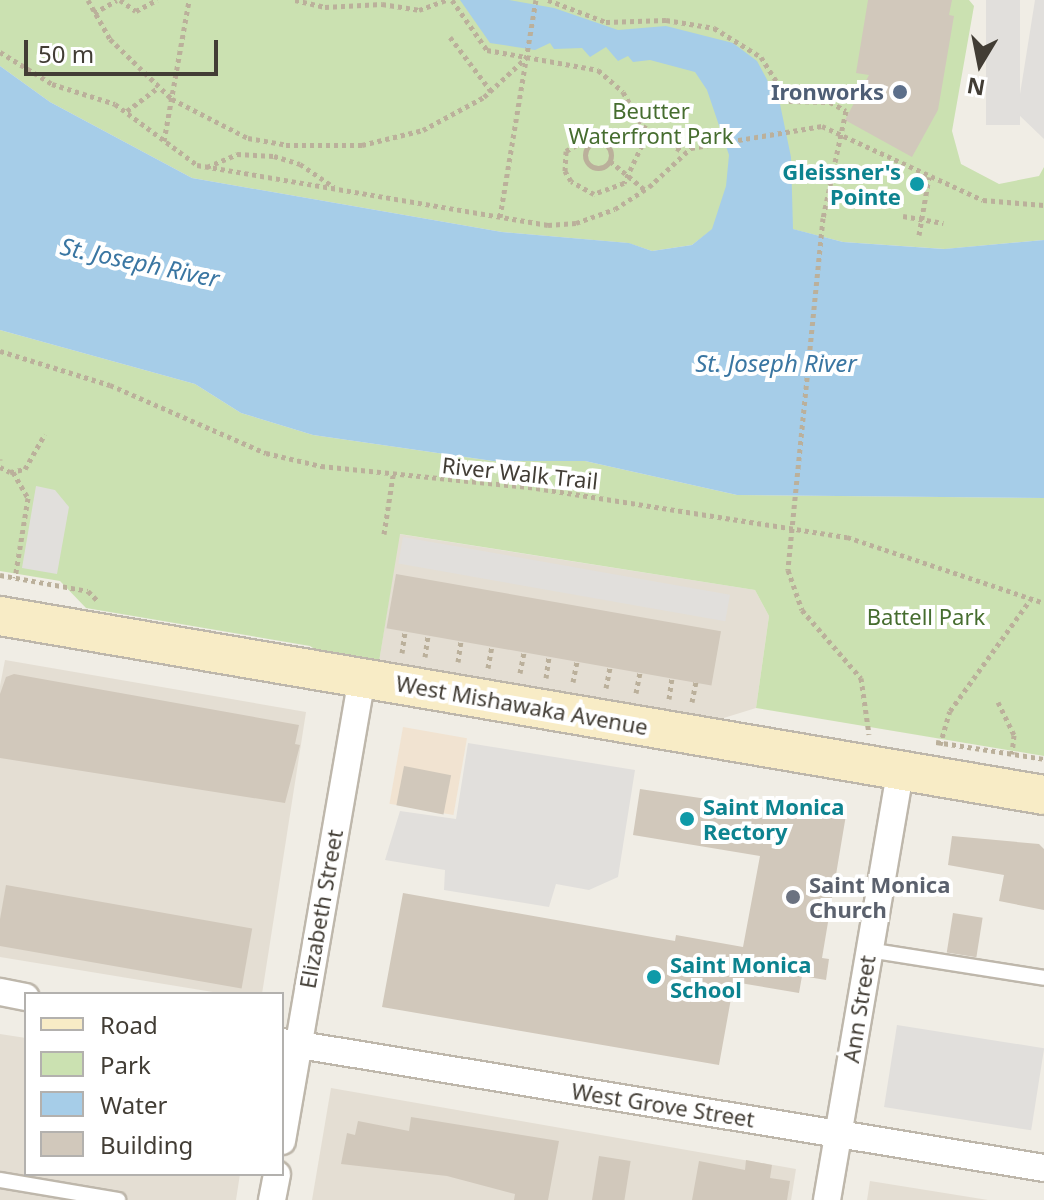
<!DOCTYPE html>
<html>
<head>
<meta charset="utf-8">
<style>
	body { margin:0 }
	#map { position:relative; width:1044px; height:1200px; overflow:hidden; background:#f0ede5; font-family:"Noto Sans",sans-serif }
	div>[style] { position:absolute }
	.residential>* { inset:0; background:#e4ded3 }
	.commercial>* { inset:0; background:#f1e3d1; transform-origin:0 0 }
	.green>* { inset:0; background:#cbe1b1 }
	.parking>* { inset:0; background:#e1dfdc; transform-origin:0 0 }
	.water>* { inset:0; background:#a6cde8 }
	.building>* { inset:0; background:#d1c8bb; transform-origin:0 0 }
	.path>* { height:5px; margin-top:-2.5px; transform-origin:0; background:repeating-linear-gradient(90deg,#bbb09b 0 4px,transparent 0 8px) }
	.path>.ring { margin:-2.5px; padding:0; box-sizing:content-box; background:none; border:5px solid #bbb09b; border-radius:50% }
	.roads { filter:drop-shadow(2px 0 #beb7ab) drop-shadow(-2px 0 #beb7ab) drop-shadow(0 2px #beb7ab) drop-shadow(0 -2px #beb7ab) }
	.lane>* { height:14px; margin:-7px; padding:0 7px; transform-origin:7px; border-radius:7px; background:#fff }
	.street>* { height:26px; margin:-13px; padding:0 13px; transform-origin:13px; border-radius:13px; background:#fff }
	.secondary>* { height:38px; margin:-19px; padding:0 19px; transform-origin:19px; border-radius:19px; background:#f8ecc6 }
	.dots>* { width:22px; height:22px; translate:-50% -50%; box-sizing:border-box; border:4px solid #fff; border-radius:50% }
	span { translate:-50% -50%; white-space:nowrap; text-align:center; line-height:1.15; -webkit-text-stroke:8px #fff; paint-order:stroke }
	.service-label { font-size:22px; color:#4e5e75; font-weight:700 }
	.right { translate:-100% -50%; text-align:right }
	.park-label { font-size:22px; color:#466d2f }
	.culture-label { font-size:22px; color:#0d838f; font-weight:700 }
	.left { translate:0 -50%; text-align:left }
	.street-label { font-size:22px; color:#423d35 }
	.worship-label { font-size:22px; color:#5b616d; font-weight:700 }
	.water-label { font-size:24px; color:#3a76a2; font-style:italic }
	.legend { position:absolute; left:24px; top:992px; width:260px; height:184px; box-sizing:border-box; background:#fff; border:2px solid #b3b1ae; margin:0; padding:10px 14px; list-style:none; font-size:24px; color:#423d35 }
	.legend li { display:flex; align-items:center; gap:16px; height:40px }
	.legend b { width:40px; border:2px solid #b3b1ae }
	.north { position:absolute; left:940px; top:24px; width:80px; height:80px; -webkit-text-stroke:6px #fff; paint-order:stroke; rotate:190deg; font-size:22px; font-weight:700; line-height:32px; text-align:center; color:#423d35 }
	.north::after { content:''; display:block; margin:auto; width:28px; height:36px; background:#423d35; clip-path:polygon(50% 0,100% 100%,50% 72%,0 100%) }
	.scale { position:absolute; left:24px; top:40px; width:194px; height:36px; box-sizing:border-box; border:4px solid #423d35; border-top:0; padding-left:10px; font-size:24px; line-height:28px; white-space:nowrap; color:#423d35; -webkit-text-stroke:6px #fff; paint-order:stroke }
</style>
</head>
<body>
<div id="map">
	<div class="residential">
		<i style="clip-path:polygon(399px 534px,755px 590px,769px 616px,756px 708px,714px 721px,378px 668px)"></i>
		<i style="clip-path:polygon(5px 660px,306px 712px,262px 994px,225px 994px,0 957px,0 686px)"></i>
		<i style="clip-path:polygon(0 1034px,26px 1038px,26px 1174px,240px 1174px,236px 1200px,0 1200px)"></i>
		<i style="clip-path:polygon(331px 1088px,796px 1169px,791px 1200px,312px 1200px)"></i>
		<i style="clip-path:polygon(870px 1181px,988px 1200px,867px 1200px)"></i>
	</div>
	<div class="commercial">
		<i style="left:403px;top:727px;width:65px;height:78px;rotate:10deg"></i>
	</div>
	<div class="green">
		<i style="clip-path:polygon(0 0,969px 0,974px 6px,952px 131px,961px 164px,999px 184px,1039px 176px,1044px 167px,1044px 240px,945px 249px,843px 242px,792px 229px,713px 229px,692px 245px,652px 251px,628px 243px,502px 232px,192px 178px,50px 102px,0 66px)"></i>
		<i style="clip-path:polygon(0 330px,195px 384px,241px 413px,313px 435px,493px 461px,585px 461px,737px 495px,1044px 498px,1044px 756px,756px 708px,769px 616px,755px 590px,400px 534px,378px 668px,330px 659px,310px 646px,86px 608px,60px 581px,0 571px)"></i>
	</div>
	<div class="parking">
		<i style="left:986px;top:0;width:34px;height:125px"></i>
		<i style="clip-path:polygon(1035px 0,1044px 0,1044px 139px,1017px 113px)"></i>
		<i style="clip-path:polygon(36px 486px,55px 490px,69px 507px,57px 574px,22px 568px)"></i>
		<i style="left:403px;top:537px;width:332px;height:27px;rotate:10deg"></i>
		<i style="clip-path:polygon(468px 743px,635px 770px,618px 877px,589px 890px,556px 884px,549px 907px,444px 890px,445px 870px,385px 860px,400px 811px,456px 819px)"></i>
		<i style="left:897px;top:1025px;width:149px;height:83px;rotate:9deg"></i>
	</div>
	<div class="water">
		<i style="clip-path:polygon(460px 0,509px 0,554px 8px,618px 30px,666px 26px,733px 43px,757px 61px,780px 104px,791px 157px,793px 229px,843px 242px,944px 249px,1044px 240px,1044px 498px,737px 495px,585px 461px,493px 461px,313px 435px,241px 413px,195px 384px,0 330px,0 66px,50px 102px,192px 178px,502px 232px,629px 243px,652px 251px,692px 245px,712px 229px,726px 186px,729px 155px,707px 90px,695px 72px,650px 60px,633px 62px,628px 56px,618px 61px,606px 47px,590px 57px,582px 48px,554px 49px,550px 43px,535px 50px,490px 43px)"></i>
	</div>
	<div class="building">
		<i style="clip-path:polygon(868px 0,952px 0,949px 15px,954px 16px,938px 110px,912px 157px,845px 120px,869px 75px,856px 73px)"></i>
		<i style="left:396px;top:574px;width:330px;height:55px;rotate:10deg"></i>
		<i style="clip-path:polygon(14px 674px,299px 725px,295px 744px,300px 745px,285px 803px,0 758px,0 694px,6px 677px)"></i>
		<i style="left:404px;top:766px;width:48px;height:40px;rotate:11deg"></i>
		<i style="clip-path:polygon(640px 789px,768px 808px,769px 801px,781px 800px,846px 815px,822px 958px,829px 959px,826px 980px,802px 976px,799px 993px,734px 982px,719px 1065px,382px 1007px,403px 893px,675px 941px,676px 935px,743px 947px,760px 856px,633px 835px)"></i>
		<i style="clip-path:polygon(952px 836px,1039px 844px,1044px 849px,1044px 910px,999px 901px,1004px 875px,948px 865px)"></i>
		<i style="left:6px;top:885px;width:250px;height:61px;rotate:10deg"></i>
		<i style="left:953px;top:913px;width:30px;height:40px;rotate:9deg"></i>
		<i style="clip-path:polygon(411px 1117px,559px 1141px,548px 1200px,514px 1200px,515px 1194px,447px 1176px,341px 1164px,347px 1133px,355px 1135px,358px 1121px,409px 1131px)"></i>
		<i style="left:599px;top:1156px;width:32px;height:45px;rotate:9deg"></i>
		<i style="clip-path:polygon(746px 1160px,772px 1165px,770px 1178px,790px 1181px,787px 1200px,692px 1200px,699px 1161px,745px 1170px)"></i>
	</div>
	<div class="path">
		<i style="left:88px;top:0;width:45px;rotate:60.6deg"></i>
		<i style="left:110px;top:39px;width:86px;rotate:44.1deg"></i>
		<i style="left:172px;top:99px;width:85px;rotate:27.2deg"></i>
		<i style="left:248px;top:138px;width:39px;rotate:10deg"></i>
		<i style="left:286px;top:145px;width:76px"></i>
		<i style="left:362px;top:145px;width:63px;rotate:-13.8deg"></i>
		<i style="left:423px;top:130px;width:69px;rotate:-28.4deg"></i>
		<i style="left:484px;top:97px;width:57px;rotate:-42.9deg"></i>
		<i style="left:120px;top:0;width:19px;rotate:35deg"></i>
		<i style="left:136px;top:11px;width:24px;rotate:-28deg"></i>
		<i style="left:295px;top:0;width:31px;rotate:13deg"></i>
		<i style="left:325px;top:7px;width:57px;rotate:-3deg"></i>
		<i style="left:382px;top:4px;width:37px;rotate:9deg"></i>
		<i style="left:419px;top:10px;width:30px;rotate:-20deg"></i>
		<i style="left:452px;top:0;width:61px;rotate:55deg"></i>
		<i style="left:487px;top:50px;width:113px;rotate:10.2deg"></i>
		<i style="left:598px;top:70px;width:33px;rotate:41deg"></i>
		<i style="left:623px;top:92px;width:39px;rotate:60deg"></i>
		<i style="left:643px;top:126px;width:19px;rotate:93deg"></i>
		<i style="left:642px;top:145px;width:42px;rotate:115.3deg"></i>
		<i style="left:624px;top:183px;width:32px;rotate:160deg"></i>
		<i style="left:594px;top:194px;width:26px;rotate:-151deg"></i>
		<i style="left:571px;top:181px;width:12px;rotate:-121deg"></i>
		<i style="left:565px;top:171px;width:20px;rotate:-87deg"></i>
		<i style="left:566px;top:151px;width:16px;rotate:-30deg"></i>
		<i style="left:580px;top:143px;width:9px;rotate:27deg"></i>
		<i style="left:548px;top:0;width:62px;rotate:20.8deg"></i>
		<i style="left:606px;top:22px;width:60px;rotate:-1.9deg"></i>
		<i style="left:666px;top:20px;width:49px;rotate:9.5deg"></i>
		<i style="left:714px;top:28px;width:55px;rotate:31.7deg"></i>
		<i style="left:761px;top:57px;width:52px;rotate:57.5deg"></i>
		<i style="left:789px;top:101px;width:41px;rotate:1.4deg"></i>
		<i style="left:830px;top:102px;width:18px;rotate:29deg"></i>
		<i style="left:846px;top:111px;width:109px;rotate:102.1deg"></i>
		<i style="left:823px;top:218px;width:354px;rotate:95.7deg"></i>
		<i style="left:788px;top:570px;width:42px;rotate:70.7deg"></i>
		<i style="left:802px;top:610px;width:90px;rotate:49.1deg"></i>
		<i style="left:861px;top:678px;width:57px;rotate:81.9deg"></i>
		<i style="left:94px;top:13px;width:26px;rotate:-29deg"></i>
		<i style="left:450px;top:37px;width:68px;rotate:52.8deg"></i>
		<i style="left:0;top:52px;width:61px;rotate:31.6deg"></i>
		<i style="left:52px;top:84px;width:66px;rotate:17.6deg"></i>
		<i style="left:115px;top:104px;width:102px;rotate:36.6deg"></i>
		<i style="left:197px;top:165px;width:356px;rotate:9.7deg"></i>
		<i style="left:548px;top:225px;width:28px;rotate:-4deg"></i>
		<i style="left:576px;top:223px;width:41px;rotate:-19.7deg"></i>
		<i style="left:615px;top:209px;width:40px;rotate:-32.9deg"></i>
		<i style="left:649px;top:187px;width:57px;rotate:-42.9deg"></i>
		<i style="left:691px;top:148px;width:133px;rotate:-9.5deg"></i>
		<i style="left:822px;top:126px;width:177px;rotate:24.7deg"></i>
		<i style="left:983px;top:200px;width:61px;rotate:4.7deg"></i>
		<i style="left:127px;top:111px;width:39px;rotate:-37deg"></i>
		<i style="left:643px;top:126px;width:48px;rotate:33deg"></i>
		<i style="left:164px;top:141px;width:143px;rotate:-79.9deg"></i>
		<i class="ring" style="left:585px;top:142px;width:21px;height:21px"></i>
		<i style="left:610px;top:161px;width:45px;rotate:39.6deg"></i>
		<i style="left:207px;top:167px;width:33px;rotate:-23deg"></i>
		<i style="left:237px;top:154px;width:37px;rotate:3deg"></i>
		<i style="left:274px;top:156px;width:27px;rotate:17deg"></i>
		<i style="left:300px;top:164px;width:41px;rotate:34.1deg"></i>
		<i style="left:903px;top:216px;width:41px;rotate:9.9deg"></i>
		<i style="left:500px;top:217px;width:220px;rotate:-80.6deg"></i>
		<i style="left:919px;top:235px;width:59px;rotate:-80.2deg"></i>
		<i style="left:0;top:351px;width:115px;rotate:17.2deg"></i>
		<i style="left:110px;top:385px;width:170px;rotate:23.6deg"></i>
		<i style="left:266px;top:453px;width:57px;rotate:13.3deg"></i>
		<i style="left:321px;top:466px;width:216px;rotate:5.8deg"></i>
		<i style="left:536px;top:488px;width:315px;rotate:9deg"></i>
		<i style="left:847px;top:537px;width:208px;rotate:18.5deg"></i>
		<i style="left:0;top:459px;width:1px;rotate:90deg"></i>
		<i style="left:0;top:467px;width:11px;rotate:27deg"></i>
		<i style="left:10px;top:472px;width:15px;rotate:-11deg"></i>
		<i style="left:25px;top:469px;width:40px;rotate:-60.3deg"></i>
		<i style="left:13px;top:472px;width:30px;rotate:60deg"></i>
		<i style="left:28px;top:498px;width:81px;rotate:99.2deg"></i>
		<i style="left:384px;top:534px;width:59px;rotate:-81.2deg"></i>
		<i style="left:0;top:575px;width:89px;rotate:10.3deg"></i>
		<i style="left:88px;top:591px;width:14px;rotate:45deg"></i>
		<i style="left:402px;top:653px;width:22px;rotate:-82deg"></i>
		<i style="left:425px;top:657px;width:21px;rotate:-82deg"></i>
		<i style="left:458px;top:662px;width:21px;rotate:-82deg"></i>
		<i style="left:488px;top:668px;width:22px;rotate:-80deg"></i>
		<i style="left:520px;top:673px;width:21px;rotate:-79deg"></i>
		<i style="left:546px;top:678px;width:22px;rotate:-82deg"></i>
		<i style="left:573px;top:682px;width:21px;rotate:-79deg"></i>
		<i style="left:606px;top:688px;width:21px;rotate:-79deg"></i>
		<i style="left:636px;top:693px;width:21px;rotate:-79deg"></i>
		<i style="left:669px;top:699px;width:22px;rotate:-82deg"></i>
		<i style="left:692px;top:702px;width:21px;rotate:-79deg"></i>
		<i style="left:998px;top:702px;width:37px;rotate:64deg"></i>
		<i style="left:1014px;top:735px;width:19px;rotate:96deg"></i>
		<i style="left:936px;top:742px;width:109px;rotate:8.9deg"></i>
		<i style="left:940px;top:745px;width:35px;rotate:-74deg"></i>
		<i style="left:950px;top:711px;width:137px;rotate:-54.2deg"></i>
	</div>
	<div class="roads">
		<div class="lane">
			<i style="left:868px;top:950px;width:178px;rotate:9deg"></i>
			<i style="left:0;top:1180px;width:120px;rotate:9.6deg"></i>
		</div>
		<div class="street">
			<i style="left:0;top:992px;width:26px;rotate:11deg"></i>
			<i style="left:282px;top:1042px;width:772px;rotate:9.39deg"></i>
			<i style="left:282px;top:1141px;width:471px;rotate:-80.2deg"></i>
			<i style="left:272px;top:1200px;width:26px;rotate:-79deg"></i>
			<i style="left:827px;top:1200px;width:434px;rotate:-80.3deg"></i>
		</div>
		<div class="secondary">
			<i style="left:0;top:616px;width:1059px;rotate:9.73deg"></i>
		</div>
	</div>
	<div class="dots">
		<i style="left:900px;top:92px;background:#5c6f8a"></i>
		<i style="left:917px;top:184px;background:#0f9aa8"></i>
		<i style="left:687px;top:819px;background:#0f9aa8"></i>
		<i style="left:793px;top:897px;background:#6b7280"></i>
		<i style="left:654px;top:977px;background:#0f9aa8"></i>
	</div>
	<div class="service-label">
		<span class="right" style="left:884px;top:92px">Ironworks</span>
	</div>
	<div class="park-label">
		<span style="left:651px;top:123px">Beutter<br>Waterfront Park</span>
		<span style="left:926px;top:617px">Battell Park</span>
	</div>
	<div class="culture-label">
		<span class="right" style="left:901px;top:184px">Gleissner's<br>Pointe</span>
		<span class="left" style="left:703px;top:819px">Saint Monica<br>Rectory</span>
		<span class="left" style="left:670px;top:977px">Saint Monica<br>School</span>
	</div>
	<div class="street-label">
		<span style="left:520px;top:473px;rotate:6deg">River Walk Trail</span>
		<span style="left:522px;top:705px;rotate:10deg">West Mishawaka Avenue</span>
		<span style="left:321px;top:909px;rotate:-80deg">Elizabeth Street</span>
		<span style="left:859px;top:1009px;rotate:-81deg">Ann Street</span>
		<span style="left:663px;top:1105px;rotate:9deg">West Grove Street</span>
	</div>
	<div class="worship-label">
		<span class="left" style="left:809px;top:897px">Saint Monica<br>Church</span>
	</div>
	<div class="water-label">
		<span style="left:140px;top:262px;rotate:12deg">St. Joseph River</span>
		<span style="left:776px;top:363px">St. Joseph River</span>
	</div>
	<ul class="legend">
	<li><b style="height:10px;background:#f8ecc6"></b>Road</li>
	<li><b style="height:22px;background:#cbe1b1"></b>Park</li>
	<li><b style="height:22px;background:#a6cde8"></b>Water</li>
	<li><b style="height:22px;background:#d1c8bb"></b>Building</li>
	</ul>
	<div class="north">N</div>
	<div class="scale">50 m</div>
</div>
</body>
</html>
